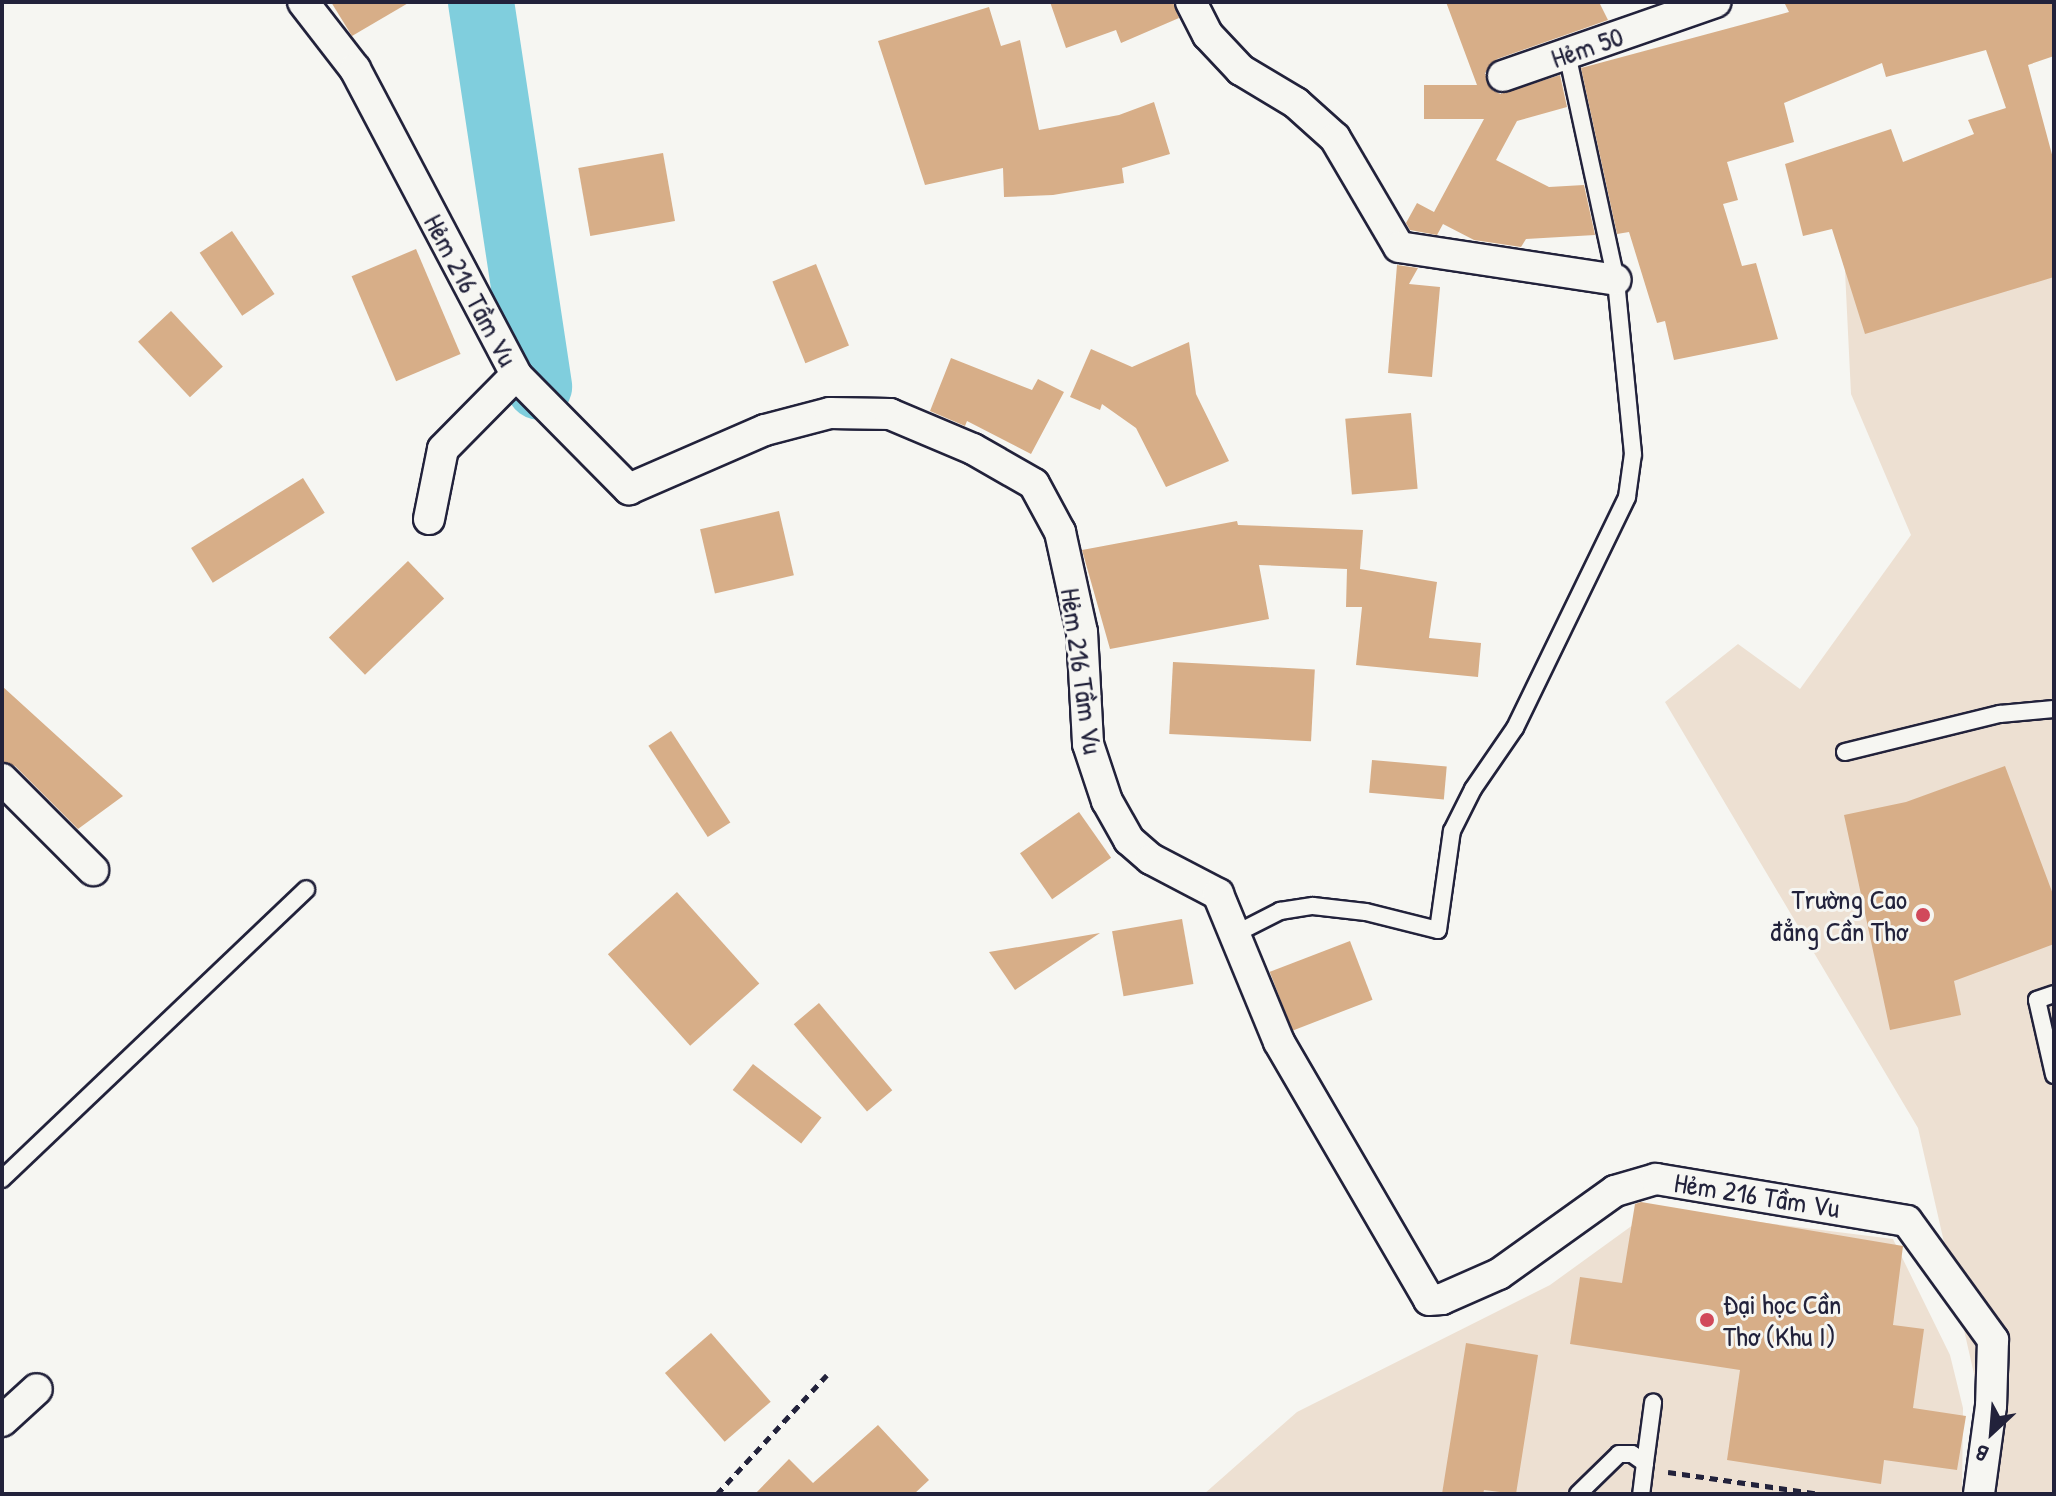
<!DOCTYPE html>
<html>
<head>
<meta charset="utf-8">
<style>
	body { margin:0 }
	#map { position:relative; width:2056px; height:1496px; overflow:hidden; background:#f6f6f2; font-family:"Patrick Hand",sans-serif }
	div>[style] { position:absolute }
	.built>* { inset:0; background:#ede0d2 }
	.river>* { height:66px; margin:-33px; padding:0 33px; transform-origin:33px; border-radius:33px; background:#80cedd }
	.building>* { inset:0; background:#d7ae88; transform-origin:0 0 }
	.path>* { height:5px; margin-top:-2.5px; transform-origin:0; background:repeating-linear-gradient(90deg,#22223b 0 8px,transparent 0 14px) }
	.roads { filter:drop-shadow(2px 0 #22223b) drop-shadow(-2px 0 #22223b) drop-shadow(0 2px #22223b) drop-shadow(0 -2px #22223b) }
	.lane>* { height:16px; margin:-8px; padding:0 8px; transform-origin:8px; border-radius:8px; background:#f6f6f2 }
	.street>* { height:30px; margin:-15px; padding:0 15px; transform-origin:15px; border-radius:15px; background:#f6f6f2 }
	.dots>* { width:22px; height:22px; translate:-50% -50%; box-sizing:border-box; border:4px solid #f6f6f2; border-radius:50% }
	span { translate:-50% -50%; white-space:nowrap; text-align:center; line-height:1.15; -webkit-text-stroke:6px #f6f6f2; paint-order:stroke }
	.street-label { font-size:28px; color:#22223b }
	.poi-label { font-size:28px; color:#22223b }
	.right { translate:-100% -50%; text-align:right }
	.left { translate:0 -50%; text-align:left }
	.frame { position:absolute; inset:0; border:4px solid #22223b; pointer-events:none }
	.north { position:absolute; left:1952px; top:1392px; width:80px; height:80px; -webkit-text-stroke:6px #f6f6f2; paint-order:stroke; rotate:206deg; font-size:22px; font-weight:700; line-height:32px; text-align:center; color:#22223b }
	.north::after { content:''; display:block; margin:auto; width:28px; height:36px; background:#22223b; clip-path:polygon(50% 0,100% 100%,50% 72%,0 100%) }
</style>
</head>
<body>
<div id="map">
	<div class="built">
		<i style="clip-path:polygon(2054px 199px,2054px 1494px,1995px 1494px,1997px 1475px,1918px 1128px,1665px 702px,1738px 644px,1800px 689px,1911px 535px,1851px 394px,1845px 271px)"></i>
		<i style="clip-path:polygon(1655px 1209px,1893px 1239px,1950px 1355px,1963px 1408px,1962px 1494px,1204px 1494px,1297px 1412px,1550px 1285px)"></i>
	</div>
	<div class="river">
		<i style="left:481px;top:2px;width:389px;rotate:81.4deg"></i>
	</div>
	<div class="building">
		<i style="clip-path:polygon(331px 2px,410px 2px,352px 36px)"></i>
		<i style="clip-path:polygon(1050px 2px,1173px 2px,1179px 18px,1121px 43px,1116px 30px,1066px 48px)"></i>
		<i style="clip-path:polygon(1446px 2px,1599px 2px,1608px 20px,1497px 59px,1485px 73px,1491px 89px,1500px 94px,1560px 75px,1567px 107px,1517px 121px,1496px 160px,1549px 187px,1584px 185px,1595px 235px,1526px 239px,1521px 247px,1474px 240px,1443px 224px,1437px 235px,1410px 230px,1406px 223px,1417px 203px,1434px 212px,1484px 119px,1424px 119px,1424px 85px,1477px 85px)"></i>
		<i style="clip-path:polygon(1784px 2px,2054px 2px,2054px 56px,2028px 65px,2054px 162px,2054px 277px,1865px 334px,1832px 229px,1803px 236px,1785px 164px,1891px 129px,1903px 162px,1974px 134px,1968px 120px,2006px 108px,1986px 50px,1886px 77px,1882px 63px,1784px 103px,1794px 142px,1727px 162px,1738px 200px,1723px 204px,1742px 266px,1756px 263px,1778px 339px,1674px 360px,1665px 321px,1657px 323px,1629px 232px,1617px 234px,1581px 68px,1789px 12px)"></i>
		<i style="clip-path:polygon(989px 7px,1001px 46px,1020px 40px,1039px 130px,1119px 115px,1154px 102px,1170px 154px,1122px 168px,1124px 183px,1053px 195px,1004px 197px,1003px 168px,925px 185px,878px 41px)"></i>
		<i style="left:663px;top:153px;width:69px;height:86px;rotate:80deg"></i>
		<i style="left:232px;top:231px;width:76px;height:39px;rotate:56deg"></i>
		<i style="left:416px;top:249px;width:114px;height:70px;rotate:67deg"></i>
		<i style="left:816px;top:264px;width:88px;height:47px;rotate:68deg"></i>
		<i style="clip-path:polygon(1397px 265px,1418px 268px,1409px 284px,1440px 287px,1432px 377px,1388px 373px)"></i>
		<i style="left:171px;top:311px;width:76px;height:45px;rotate:47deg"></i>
		<i style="clip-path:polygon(1189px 342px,1196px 394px,1229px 461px,1166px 487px,1136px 428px,1102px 404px,1100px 410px,1070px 397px,1091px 349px,1132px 367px)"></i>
		<i style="clip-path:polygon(951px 358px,1032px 390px,1038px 379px,1064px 392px,1031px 454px,967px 421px,965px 426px,930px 411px)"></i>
		<i style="left:1411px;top:413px;width:76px;height:66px;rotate:85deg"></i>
		<i style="left:303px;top:478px;width:41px;height:132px;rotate:58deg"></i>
		<i style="left:779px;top:511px;width:66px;height:81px;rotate:77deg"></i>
		<i style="clip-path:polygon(1237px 521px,1238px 525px,1363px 530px,1360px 569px,1437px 582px,1429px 638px,1481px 643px,1478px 677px,1356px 665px,1362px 607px,1346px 607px,1347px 569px,1259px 565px,1269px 619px,1110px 649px,1082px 550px)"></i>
		<i style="left:408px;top:561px;width:52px;height:110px;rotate:46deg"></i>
		<i style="left:1173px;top:662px;width:142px;height:72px;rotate:3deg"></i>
		<i style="clip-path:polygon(2px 686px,123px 796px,78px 829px,15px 766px,2px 762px)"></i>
		<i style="left:671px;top:731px;width:109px;height:27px;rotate:57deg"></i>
		<i style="left:1372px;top:760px;width:75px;height:33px;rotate:5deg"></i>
		<i style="clip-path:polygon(2005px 766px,2054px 897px,2054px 944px,1954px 981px,1961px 1015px,1890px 1030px,1844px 815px,1906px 802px)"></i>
		<i style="left:1079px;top:812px;width:56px;height:72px;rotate:55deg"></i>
		<i style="left:677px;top:892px;width:123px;height:93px;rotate:48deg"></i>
		<i style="left:1182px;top:919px;width:66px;height:71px;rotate:80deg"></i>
		<i style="clip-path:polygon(1100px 933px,1015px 990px,989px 952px)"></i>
		<i style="left:1350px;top:941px;width:63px;height:86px;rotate:69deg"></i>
		<i style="left:819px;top:1003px;width:114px;height:33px;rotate:50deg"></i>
		<i style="left:753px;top:1064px;width:87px;height:33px;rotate:38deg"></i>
		<i style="clip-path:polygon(1641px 1202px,1903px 1246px,1893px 1325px,1924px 1329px,1913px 1408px,1966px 1416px,1957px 1470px,1884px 1460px,1881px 1484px,1727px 1460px,1740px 1370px,1570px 1344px,1580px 1277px,1622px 1283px,1635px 1204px)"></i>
		<i style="left:711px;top:1333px;width:91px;height:61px;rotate:49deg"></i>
		<i style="clip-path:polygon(1466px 1343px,1538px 1355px,1516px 1494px,1484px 1490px,1483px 1494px,1442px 1494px)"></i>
		<i style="clip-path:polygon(878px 1425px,929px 1480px,914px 1494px,755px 1494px,789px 1459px,813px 1483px)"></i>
	</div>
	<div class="path">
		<i style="left:1668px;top:1472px;width:155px;rotate:8.2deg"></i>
		<i style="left:717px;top:1494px;width:162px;rotate:-47.3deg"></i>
	</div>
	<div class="roads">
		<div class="lane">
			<i style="left:1845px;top:752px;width:160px;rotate:-13.8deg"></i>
			<i style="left:2000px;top:714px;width:54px;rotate:-5.3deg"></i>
			<i style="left:1235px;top:934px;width:51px;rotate:-27.1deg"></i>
			<i style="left:1280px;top:911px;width:33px;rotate:-9deg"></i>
			<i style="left:1313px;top:906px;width:53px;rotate:6.5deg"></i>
			<i style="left:1366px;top:912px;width:74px;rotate:14deg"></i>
			<i style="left:1438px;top:930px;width:100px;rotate:-82deg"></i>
			<i style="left:1452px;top:831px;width:47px;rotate:-63.4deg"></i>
			<i style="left:1473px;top:789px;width:74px;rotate:-55.5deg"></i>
			<i style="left:1515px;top:728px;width:257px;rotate:-64.1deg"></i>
			<i style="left:1627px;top:497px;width:43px;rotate:-82.1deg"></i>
			<i style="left:1633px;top:454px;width:175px;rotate:-95.6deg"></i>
			<i style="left:1616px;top:280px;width:231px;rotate:-102.2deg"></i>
			<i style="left:2054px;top:994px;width:18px;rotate:161deg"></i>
			<i style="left:2037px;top:1000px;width:77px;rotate:77.2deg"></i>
			<i style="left:2px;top:1179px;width:420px;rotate:-43.6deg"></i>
			<i style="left:1645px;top:1463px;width:61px;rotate:-82.4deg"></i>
			<i style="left:1578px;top:1494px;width:57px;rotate:-44.3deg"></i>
			<i style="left:1619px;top:1454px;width:13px"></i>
			<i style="left:1632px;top:1454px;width:16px;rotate:35deg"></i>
			<i style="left:1645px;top:1463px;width:31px;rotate:97deg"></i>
		</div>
		<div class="street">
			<i style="left:303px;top:2px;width:85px;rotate:52.2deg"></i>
			<i style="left:355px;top:69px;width:346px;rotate:62.2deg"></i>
			<i style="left:516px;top:375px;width:161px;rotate:45.3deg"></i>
			<i style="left:629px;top:489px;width:148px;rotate:-23.5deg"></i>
			<i style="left:765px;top:430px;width:67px;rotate:-14.7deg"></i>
			<i style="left:830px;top:413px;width:60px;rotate:1deg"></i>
			<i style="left:890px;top:414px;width:90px;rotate:22.9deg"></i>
			<i style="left:973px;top:449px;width:70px;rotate:29.8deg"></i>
			<i style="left:1034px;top:484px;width:55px;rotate:61.6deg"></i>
			<i style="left:1060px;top:532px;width:102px;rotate:77.6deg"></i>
			<i style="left:1082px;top:632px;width:112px;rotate:86.9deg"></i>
			<i style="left:1088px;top:744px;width:60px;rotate:71.6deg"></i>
			<i style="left:1107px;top:801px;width:45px;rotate:60.6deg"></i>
			<i style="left:1129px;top:840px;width:29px;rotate:41deg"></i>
			<i style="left:1151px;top:859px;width:76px;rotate:27.6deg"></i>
			<i style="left:1218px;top:894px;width:160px;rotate:67.6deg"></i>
			<i style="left:1279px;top:1042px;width:298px;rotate:59.8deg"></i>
			<i style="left:1429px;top:1300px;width:13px;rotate:-4deg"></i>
			<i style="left:1442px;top:1299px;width:62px;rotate:-23.7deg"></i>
			<i style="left:1499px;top:1274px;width:143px;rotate:-35.6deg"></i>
			<i style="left:1615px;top:1191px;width:43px;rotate:-16.3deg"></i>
			<i style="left:1656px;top:1179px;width:254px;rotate:9.5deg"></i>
			<i style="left:1907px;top:1221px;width:147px;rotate:54.1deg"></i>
			<i style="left:1993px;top:1340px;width:66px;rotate:91.7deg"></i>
			<i style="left:1991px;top:1406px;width:89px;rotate:97.8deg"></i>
			<i style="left:1191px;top:2px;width:37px;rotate:63deg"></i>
			<i style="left:1208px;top:35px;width:48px;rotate:46.7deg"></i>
			<i style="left:1241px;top:70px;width:64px;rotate:31deg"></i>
			<i style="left:1296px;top:103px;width:52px;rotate:41.9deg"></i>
			<i style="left:1335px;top:138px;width:126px;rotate:59.6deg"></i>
			<i style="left:1399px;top:247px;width:219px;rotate:8.6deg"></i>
			<i style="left:1503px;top:76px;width:225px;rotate:-19.2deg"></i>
			<i style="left:429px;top:519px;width:71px;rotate:-78.7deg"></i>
			<i style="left:443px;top:449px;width:104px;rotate:-45.4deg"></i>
			<i style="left:2px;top:779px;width:129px;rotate:45deg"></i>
			<i style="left:2px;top:1421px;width:47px;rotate:-42.4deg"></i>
		</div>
	</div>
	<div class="dots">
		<i style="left:1923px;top:915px;background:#d1495b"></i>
		<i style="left:1707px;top:1320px;background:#d1495b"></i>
	</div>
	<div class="street-label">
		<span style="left:1587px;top:47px;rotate:-19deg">Hẻm 50</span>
		<span style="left:471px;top:290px;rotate:62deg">Hẻm 216 Tầm Vu</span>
		<span style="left:1082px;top:671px;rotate:82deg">Hẻm 216 Tầm Vu</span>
		<span style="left:1757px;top:1195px;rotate:9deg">Hẻm 216 Tầm Vu</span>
	</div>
	<div class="poi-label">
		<span class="right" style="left:1907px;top:915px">Trường Cao<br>đẳng Cần Thơ</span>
		<span class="left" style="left:1723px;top:1320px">Đại học Cần<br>Thơ (Khu I)</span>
	</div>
	<div class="frame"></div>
	<div class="north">B</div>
</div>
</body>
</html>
